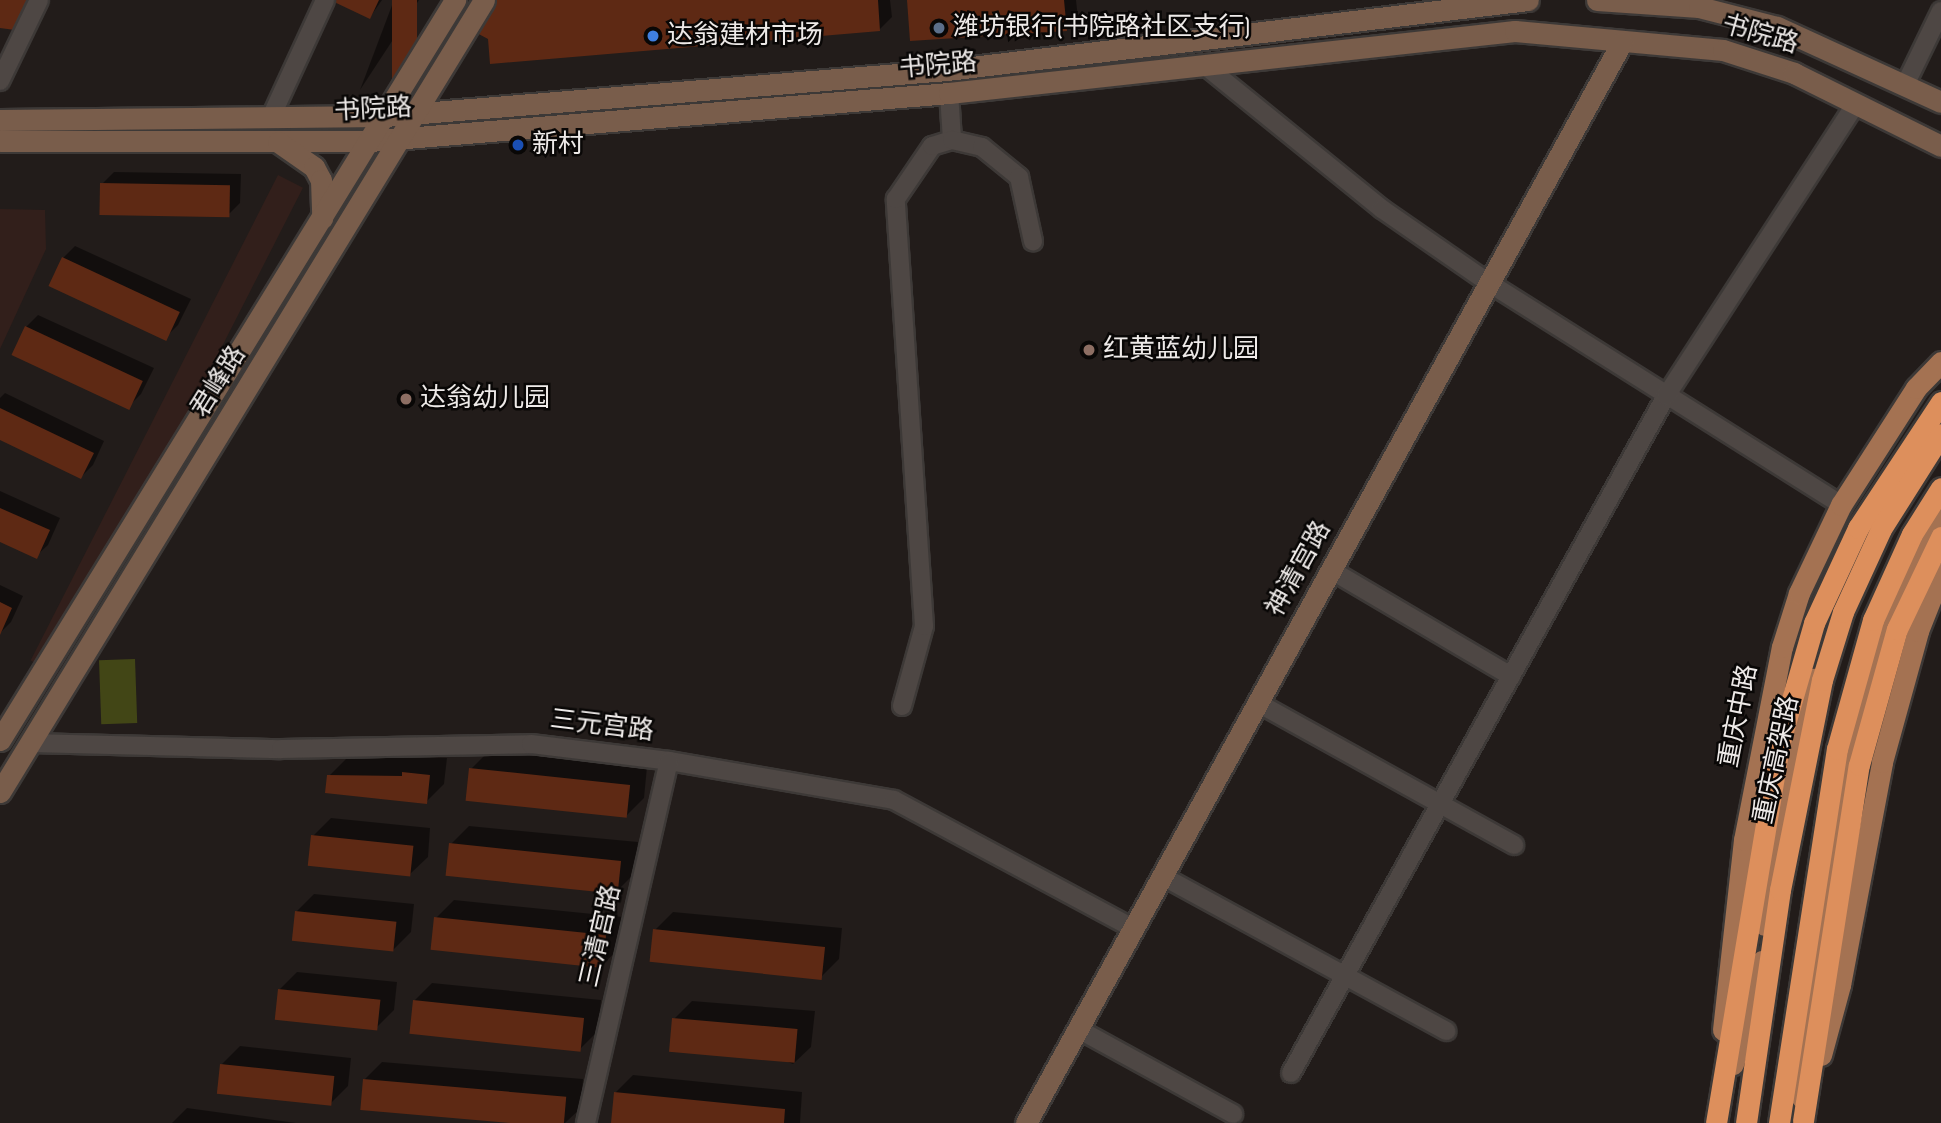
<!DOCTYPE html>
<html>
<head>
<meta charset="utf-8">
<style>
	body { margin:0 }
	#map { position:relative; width:1941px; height:1123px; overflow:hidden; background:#221c1a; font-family:"Sofia Sans Condensed","Noto Sans SC",sans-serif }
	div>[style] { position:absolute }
	.commercial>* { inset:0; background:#321f1b; transform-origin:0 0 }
	.green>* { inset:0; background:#424616; transform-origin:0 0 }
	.shadow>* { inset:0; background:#0007 }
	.building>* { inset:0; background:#5e2914; transform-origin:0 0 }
	.roads { filter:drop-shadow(2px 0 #3d3937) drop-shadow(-2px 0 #3d3937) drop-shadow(0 2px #3d3937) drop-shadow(0 -2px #3d3937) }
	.street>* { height:18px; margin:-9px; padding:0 9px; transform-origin:9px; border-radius:9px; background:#4e4744 }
	.secondary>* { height:21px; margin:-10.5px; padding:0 10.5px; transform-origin:10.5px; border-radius:10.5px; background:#795d4b }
	.primary>* { height:21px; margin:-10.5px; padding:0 10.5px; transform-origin:10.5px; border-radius:10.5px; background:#a47252 }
	.highway>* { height:21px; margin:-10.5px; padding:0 10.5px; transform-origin:10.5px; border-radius:10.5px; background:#dd8f5c }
	.dots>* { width:19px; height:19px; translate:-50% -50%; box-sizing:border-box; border:4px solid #090706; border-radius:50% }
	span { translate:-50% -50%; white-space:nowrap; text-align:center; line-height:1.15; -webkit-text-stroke:5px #090706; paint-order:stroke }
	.poi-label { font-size:26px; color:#eeeae8 }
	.left { translate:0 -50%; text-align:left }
	.street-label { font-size:26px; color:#eeeae8 }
</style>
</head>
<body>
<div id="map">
	<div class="commercial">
		<i style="left:278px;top:175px;width:28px;height:545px;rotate:27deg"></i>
		<i style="clip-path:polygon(0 209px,45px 210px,46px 249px,0 349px)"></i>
	</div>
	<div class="green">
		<i style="left:135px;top:659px;width:64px;height:36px;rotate:88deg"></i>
	</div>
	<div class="shadow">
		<i style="clip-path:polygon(334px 0,382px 0,370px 17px)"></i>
		<i style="clip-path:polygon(394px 0,419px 0,360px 90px)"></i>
		<i style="clip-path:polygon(496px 0,890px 0,892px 17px,880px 29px)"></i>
		<i style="clip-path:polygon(909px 0,1076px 0,1078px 18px,1066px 29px)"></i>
		<i style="clip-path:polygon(114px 172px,241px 174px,240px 203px,228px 215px,102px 184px)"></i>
		<i style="clip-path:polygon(75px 246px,191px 299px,178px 325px,166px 337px,63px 258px)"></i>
		<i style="clip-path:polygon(38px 315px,154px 368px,141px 394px,129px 406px,26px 327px)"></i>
		<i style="clip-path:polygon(5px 393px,104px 441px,93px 465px,81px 477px,0 438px,0 398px)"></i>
		<i style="clip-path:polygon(0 491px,60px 518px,48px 545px,36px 556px,0 540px)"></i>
		<i style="clip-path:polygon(0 585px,23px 596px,11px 622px,0 633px)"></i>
		<i style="clip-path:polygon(489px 751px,647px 767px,644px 798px,626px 816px,471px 769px)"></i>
		<i style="clip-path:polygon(372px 757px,447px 758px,444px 784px,426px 802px,329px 776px,347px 758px)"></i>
		<i style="clip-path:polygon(331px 818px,430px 828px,428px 857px,410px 874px,313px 836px)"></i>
		<i style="clip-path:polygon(469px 826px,638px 842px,635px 873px,617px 891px,451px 844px)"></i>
		<i style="clip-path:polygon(314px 894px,414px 904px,411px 932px,393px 950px,296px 912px)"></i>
		<i style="clip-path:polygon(454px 900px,623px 917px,620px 948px,602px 965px,436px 918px)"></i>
		<i style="clip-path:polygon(673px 912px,842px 928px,839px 959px,821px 977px,655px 930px)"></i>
		<i style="clip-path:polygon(297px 972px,397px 982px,394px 1010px,376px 1028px,279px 990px)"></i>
		<i style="clip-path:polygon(432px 983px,601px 1000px,598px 1031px,580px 1049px,414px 1001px)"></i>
		<i style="clip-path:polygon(692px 1001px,815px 1011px,811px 1047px,793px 1064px,674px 1019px)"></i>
		<i style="clip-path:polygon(240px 1046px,351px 1058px,348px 1086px,330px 1104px,222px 1064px)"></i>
		<i style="clip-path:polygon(382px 1062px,583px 1079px,581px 1108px,565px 1123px,362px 1109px,364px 1080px)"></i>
		<i style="clip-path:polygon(633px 1075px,802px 1092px,800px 1123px,613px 1123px,615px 1093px)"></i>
		<i style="clip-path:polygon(187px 1108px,296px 1123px,172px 1123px)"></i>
	</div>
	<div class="building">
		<i style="clip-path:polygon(0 0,29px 0,15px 30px,0 28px)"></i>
		<i style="clip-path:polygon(330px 0,379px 0,370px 19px)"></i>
		<i style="left:392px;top:0;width:25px;height:95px"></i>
		<i style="clip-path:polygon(494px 0,878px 0,880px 31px,490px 64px,488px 39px,475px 32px)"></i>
		<i style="clip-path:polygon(907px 0,1064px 0,1067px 31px,910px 41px)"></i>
		<i style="left:100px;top:183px;width:130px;height:32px;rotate:1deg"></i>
		<i style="left:62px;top:257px;width:130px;height:32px;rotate:25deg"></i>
		<i style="left:25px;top:326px;width:130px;height:32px;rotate:25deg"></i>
		<i style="clip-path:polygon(0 408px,94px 453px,81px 479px,0 440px)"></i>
		<i style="clip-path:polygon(0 508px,50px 530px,37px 559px,0 542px)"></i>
		<i style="clip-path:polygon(0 602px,12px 608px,0 635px)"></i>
		<i style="left:469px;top:768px;width:162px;height:33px;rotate:6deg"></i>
		<i style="clip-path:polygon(402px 772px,430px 775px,427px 804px,325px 793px,327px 775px,402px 776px)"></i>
		<i style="left:311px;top:835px;width:103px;height:31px;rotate:6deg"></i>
		<i style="left:449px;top:843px;width:173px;height:33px;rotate:6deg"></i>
		<i style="left:295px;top:911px;width:102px;height:30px;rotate:6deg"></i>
		<i style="left:434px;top:917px;width:173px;height:33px;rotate:6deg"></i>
		<i style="left:653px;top:929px;width:173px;height:33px;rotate:6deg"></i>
		<i style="left:278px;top:989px;width:103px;height:31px;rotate:6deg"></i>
		<i style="left:413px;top:1000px;width:172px;height:34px;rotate:6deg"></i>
		<i style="left:672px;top:1018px;width:126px;height:34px;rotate:5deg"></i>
		<i style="left:220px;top:1064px;width:115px;height:30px;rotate:6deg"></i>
		<i style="left:363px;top:1079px;width:204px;height:31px;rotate:5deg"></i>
		<i style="clip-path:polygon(614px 1092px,785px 1109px,784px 1123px,611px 1123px)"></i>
	</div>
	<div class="roads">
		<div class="street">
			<i style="left:1208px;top:68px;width:224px;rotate:39deg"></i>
			<i style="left:1382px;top:209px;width:130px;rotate:34.7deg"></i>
			<i style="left:1489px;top:283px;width:416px;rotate:32.2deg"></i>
			<i style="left:0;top:81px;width:90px;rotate:-64.3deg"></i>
			<i style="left:1906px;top:83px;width:80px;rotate:-64.1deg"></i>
			<i style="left:949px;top:93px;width:47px;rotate:86.3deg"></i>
			<i style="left:271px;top:117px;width:129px;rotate:-65.2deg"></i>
			<i style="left:1331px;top:570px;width:209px;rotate:30.5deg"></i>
			<i style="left:1258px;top:703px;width:293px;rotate:29deg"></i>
			<i style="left:902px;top:706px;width:83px;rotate:-74.6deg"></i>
			<i style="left:924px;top:626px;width:428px;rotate:-93.8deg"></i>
			<i style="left:896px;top:199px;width:64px;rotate:-55.8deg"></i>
			<i style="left:932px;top:146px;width:21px;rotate:-17deg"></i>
			<i style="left:952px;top:140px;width:31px;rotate:13deg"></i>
			<i style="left:982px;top:147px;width:48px;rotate:39deg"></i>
			<i style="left:1019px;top:177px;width:66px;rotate:77.7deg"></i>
			<i style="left:30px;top:743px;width:251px;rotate:1.4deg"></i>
			<i style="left:281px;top:749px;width:250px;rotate:-1.1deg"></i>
			<i style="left:531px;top:744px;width:139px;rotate:7deg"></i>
			<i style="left:669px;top:761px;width:228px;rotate:9.8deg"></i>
			<i style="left:894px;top:800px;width:271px;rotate:28.2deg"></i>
			<i style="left:1162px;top:876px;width:324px;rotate:28.6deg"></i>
			<i style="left:1078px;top:1029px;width:177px;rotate:28.7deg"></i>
			<i style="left:1291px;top:1073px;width:774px;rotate:-61.02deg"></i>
			<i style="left:1666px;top:396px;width:349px;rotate:-57deg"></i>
			<i style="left:586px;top:1123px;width:371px;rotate:-77.1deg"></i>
		</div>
		<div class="secondary">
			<i style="left:1597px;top:0;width:102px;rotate:3.9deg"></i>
			<i style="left:1699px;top:7px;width:81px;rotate:14.4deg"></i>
			<i style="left:1777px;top:27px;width:180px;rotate:24.6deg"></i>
			<i style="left:0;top:120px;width:385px;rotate:-0.6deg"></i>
			<i style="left:385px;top:116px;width:564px;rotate:-4.68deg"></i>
			<i style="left:947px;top:70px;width:585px;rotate:-6.87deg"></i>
			<i style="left:0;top:141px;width:370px"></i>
			<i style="left:370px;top:141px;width:581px;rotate:-4.74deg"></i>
			<i style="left:949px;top:93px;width:569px;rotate:-6.25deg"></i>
			<i style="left:1515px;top:31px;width:209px;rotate:5.2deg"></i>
			<i style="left:1723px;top:50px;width:75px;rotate:17.9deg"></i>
			<i style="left:1794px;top:73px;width:164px;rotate:26.4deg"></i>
			<i style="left:278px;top:142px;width:44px;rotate:34.8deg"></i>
			<i style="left:314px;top:167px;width:15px;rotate:62deg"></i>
			<i style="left:321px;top:180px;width:38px;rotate:88deg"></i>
			<i style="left:0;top:740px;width:869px;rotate:-58.41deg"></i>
			<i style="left:0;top:792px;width:928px;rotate:-58.57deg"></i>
			<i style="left:1026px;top:1123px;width:1234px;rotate:-61.13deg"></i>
		</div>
		<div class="primary">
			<i style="left:1765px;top:925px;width:179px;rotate:-80.7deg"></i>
			<i style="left:1794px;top:748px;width:72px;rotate:-73.8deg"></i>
			<i style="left:1723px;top:1030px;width:191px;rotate:-83.7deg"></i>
			<i style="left:1744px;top:840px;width:197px;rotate:-78.9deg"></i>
			<i style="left:1782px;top:647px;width:57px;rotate:-72.5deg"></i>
			<i style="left:1799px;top:593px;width:98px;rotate:-64.5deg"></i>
			<i style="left:1841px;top:505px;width:139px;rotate:-57.3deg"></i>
			<i style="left:1916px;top:388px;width:36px;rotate:-46deg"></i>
			<i style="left:1821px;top:1055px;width:73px;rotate:-74.8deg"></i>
			<i style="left:1840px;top:985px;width:227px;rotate:-79.3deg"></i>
			<i style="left:1882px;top:762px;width:136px;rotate:-74.6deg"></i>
			<i style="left:1918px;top:631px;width:62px;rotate:-68.4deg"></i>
			<i style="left:1733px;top:1064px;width:107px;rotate:-74.3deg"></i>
			<i style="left:1802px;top:1098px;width:38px;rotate:-95deg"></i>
			<i style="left:1799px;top:1060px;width:313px;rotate:-81.2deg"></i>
			<i style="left:1847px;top:751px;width:130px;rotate:-73.5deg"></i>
			<i style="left:1884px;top:626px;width:130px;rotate:-64deg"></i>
		</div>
		<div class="highway">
			<i style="left:1803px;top:1121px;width:360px;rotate:-81.1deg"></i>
			<i style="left:1859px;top:765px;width:141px;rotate:-74.4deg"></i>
			<i style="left:1897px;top:629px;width:102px;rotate:-64.4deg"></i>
			<i style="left:1716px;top:1123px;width:387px;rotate:-80.5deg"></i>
			<i style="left:1780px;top:741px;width:123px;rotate:-73.9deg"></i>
			<i style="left:1814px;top:623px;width:105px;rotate:-65.1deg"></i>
			<i style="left:1858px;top:528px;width:151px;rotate:-56.6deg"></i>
			<i style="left:1746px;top:1123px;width:235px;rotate:-81.7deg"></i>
			<i style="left:1780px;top:890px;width:214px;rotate:-78.7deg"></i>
			<i style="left:1822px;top:680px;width:71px;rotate:-72.8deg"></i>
			<i style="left:1843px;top:612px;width:91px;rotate:-65.4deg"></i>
			<i style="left:1881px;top:529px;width:112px;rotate:-57.7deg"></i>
			<i style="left:1779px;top:1123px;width:378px;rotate:-81.2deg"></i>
			<i style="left:1837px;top:749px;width:134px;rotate:-74.4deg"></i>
			<i style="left:1873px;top:620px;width:94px;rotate:-65.6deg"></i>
			<i style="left:1912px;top:534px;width:54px;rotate:-57.8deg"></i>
		</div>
	</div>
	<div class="dots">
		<i style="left:939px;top:28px;background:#5c6f8a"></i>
		<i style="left:653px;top:36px;background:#3f7fe0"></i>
		<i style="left:518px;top:145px;background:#1a4fb4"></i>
		<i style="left:1089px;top:350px;background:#8d6e63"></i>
		<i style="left:406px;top:399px;background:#8d6e63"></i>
	</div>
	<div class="poi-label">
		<span class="left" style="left:953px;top:28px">潍坊银行(书院路社区支行)</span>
		<span class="left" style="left:667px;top:36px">达翁建材市场</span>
		<span class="left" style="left:532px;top:145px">新村</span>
		<span class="left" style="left:1103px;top:350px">红黄蓝幼儿园</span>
		<span class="left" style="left:420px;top:399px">达翁幼儿园</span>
	</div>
	<div class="street-label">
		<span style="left:1760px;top:35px;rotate:16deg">书院路</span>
		<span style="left:938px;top:66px;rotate:-5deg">书院路</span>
		<span style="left:373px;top:110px;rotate:-3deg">书院路</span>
		<span style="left:219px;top:382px;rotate:-58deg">君峰路</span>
		<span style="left:1299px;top:569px;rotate:-61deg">神清宫路</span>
		<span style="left:1739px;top:716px;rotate:-79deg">重庆中路</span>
		<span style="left:602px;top:726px;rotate:7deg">三元宫路</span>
		<span style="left:1777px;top:760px;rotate:-78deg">重庆高架路</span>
		<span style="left:601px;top:936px;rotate:-77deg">三清宫路</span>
	</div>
</div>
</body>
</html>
